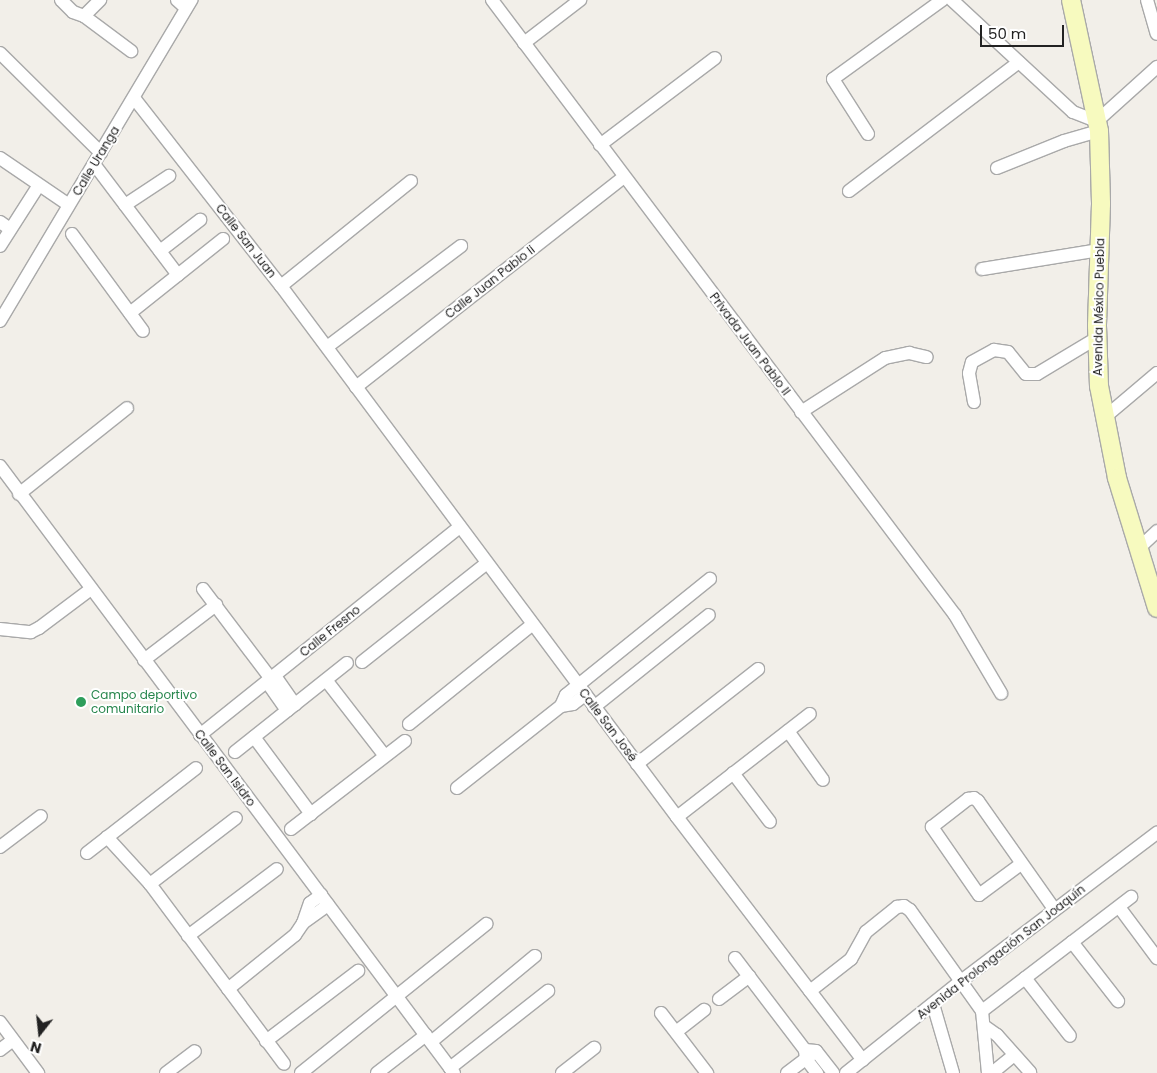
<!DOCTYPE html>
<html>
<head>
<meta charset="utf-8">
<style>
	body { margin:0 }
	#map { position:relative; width:1157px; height:1073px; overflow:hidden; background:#f2efe9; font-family:Poppins,sans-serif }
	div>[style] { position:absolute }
	.roads { filter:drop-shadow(1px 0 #a9a9a9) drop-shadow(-1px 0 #a9a9a9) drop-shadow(0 1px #a9a9a9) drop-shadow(0 -1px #a9a9a9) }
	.minor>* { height:12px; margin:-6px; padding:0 6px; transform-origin:6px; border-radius:6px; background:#fff }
	.secondary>* { height:18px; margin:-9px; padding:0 9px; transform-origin:9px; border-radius:9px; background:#f7fabf }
	.dots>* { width:14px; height:14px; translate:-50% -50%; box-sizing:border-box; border:2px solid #fff; border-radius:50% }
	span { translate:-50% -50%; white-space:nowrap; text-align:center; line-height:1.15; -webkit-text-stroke:4px #fff; paint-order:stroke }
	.street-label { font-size:12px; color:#222 }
	.leisure-label { font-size:12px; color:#27864d }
	.left { translate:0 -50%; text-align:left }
	.north { position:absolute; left:15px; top:1008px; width:50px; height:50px; -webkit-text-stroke:4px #fff; paint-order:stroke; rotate:196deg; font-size:14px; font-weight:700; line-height:20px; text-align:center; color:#222 }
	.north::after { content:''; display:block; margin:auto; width:18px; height:22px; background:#222; clip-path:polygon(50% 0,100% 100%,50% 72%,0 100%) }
	.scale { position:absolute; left:980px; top:25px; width:84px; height:22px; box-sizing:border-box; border:2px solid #222; border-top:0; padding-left:6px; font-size:15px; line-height:18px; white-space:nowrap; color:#222; -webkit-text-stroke:4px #fff; paint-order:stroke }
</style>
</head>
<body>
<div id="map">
	<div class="roads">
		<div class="minor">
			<i style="left:61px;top:0;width:17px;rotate:45deg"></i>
			<i style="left:73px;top:12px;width:12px;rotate:20deg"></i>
			<i style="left:84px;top:16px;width:23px;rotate:-45deg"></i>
			<i style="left:177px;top:0;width:12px;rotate:42deg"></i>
			<i style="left:492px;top:0;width:770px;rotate:53.03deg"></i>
			<i style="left:955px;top:615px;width:91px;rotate:59.5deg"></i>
			<i style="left:952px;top:0;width:165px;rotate:42.8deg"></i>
			<i style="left:1073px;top:112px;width:26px;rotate:21deg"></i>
			<i style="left:1097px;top:121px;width:81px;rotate:-42deg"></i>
			<i style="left:1147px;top:0;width:35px;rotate:74deg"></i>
			<i style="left:84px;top:16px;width:59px;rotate:36.7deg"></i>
			<i style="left:524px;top:43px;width:71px;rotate:-37.5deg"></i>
			<i style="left:0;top:53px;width:142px;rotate:44.7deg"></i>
			<i style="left:134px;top:98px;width:239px;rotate:52deg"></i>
			<i style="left:281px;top:286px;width:662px;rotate:53.29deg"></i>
			<i style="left:677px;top:817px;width:306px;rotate:52.6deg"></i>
			<i style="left:868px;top:134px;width:65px;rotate:-122.5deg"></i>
			<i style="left:833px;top:79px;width:135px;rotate:-35.9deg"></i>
			<i style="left:600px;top:145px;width:144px;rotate:-37.1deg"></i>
			<i style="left:0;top:158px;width:83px;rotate:34.3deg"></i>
			<i style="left:94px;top:164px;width:139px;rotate:52.9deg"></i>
			<i style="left:997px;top:168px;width:72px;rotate:-21.9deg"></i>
			<i style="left:1064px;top:141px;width:36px;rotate:-16deg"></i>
			<i style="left:849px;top:191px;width:213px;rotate:-37.2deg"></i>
			<i style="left:125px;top:205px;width:53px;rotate:-33.4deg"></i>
			<i style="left:0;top:222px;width:12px;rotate:35deg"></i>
			<i style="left:72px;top:234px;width:120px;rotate:53.8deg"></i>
			<i style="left:0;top:246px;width:72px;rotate:-57.4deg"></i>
			<i style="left:160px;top:251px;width:51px;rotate:-37.8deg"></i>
			<i style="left:982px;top:269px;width:119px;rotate:-9.2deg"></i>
			<i style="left:281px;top:286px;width:167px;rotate:-38.9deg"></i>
			<i style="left:130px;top:313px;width:119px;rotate:-38.5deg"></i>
			<i style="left:0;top:321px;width:374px;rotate:-59.2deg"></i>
			<i style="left:327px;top:347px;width:168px;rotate:-37deg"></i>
			<i style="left:356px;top:387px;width:340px;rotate:-38.1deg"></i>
			<i style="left:974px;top:402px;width:29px;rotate:-100deg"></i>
			<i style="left:969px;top:373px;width:11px;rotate:-75deg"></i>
			<i style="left:972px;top:362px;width:25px;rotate:-29deg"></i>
			<i style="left:994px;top:350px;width:14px;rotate:8deg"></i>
			<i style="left:1008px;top:352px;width:28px;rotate:51deg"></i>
			<i style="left:1026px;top:374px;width:11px"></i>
			<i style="left:1037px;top:374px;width:70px;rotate:-31deg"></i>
			<i style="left:801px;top:412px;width:100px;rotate:-32.7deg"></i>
			<i style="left:885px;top:358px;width:25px;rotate:-12deg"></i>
			<i style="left:909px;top:353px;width:18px;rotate:13deg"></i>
			<i style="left:1105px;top:417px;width:68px;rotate:-40.2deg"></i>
			<i style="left:0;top:466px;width:758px;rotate:53.21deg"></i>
			<i style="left:19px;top:494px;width:138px;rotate:-38.5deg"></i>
			<i style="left:1139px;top:548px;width:25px;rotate:-43deg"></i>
			<i style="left:203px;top:589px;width:113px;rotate:52.9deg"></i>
			<i style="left:0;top:629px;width:31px;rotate:6deg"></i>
			<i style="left:31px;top:632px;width:9px;rotate:-27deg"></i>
			<i style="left:39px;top:628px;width:65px;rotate:-36.9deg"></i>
			<i style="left:144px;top:660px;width:91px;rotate:-37.4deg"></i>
			<i style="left:362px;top:662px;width:159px;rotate:-38.4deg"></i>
			<i style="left:275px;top:676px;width:35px;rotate:55deg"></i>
			<i style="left:326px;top:680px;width:96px;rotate:52.2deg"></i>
			<i style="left:267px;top:682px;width:35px;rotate:55deg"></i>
			<i style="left:561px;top:706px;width:12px;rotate:-66deg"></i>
			<i style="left:566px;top:695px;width:185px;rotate:-38.9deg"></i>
			<i style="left:594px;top:707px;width:147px;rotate:-38.7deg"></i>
			<i style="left:409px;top:724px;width:159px;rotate:-38.9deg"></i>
			<i style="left:788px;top:731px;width:60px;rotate:54.5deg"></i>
			<i style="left:200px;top:735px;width:333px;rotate:-38.7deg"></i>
			<i style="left:254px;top:737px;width:96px;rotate:53.5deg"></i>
			<i style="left:235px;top:752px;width:143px;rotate:-38.5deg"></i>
			<i style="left:637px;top:764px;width:154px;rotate:-38.1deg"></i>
			<i style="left:733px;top:773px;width:61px;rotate:52.9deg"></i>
			<i style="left:457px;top:788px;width:132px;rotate:-38.3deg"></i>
			<i style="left:561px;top:706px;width:12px;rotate:-9deg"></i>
			<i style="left:573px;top:704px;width:15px;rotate:-37deg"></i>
			<i style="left:677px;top:817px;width:168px;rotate:-37.8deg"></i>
			<i style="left:291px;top:829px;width:144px;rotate:-37.7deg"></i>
			<i style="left:107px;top:837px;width:64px;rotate:47.5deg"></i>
			<i style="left:150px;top:884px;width:224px;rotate:53.3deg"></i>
			<i style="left:0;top:847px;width:51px;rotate:-37.1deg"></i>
			<i style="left:87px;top:853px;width:138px;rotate:-37.9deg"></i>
			<i style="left:1021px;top:864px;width:52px;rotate:143.6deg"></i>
			<i style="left:979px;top:895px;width:83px;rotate:-124.7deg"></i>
			<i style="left:932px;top:827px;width:46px;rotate:-37.9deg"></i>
			<i style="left:968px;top:799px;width:6px;rotate:-9deg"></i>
			<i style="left:974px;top:798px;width:5px;rotate:37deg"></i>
			<i style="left:978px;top:801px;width:133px;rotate:54.8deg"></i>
			<i style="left:150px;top:884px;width:108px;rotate:-37.5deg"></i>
			<i style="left:1119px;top:907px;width:64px;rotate:53.3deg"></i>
			<i style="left:303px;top:923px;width:31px;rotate:-36deg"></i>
			<i style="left:188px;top:936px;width:111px;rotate:-37deg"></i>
			<i style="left:1072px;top:942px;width:75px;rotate:52.1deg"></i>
			<i style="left:735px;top:958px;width:116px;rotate:52.7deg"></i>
			<i style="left:805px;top:1050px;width:9px;rotate:84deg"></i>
			<i style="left:806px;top:1059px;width:18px;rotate:52deg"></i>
			<i style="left:1025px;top:978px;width:73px;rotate:52.2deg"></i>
			<i style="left:228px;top:989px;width:86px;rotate:-38.9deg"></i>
			<i style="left:295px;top:935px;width:14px;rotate:-56deg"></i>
			<i style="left:303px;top:923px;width:21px;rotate:-71deg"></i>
			<i style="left:310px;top:903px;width:14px;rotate:-36deg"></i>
			<i style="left:810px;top:991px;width:52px;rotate:-38deg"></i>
			<i style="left:851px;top:959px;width:31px;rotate:-61deg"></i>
			<i style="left:866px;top:932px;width:40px;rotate:-39deg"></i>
			<i style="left:897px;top:907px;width:7px;rotate:-8deg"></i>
			<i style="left:904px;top:906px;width:7px;rotate:34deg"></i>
			<i style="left:910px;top:910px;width:124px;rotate:54.5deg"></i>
			<i style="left:982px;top:1011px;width:62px;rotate:84.5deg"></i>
			<i style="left:719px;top:999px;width:38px;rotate:-37deg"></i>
			<i style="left:933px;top:1004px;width:72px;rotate:73.8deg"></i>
			<i style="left:982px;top:1011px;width:188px;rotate:-37.4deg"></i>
			<i style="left:661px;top:1013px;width:76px;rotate:52.5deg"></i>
			<i style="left:0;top:1022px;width:64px;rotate:53.3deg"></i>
			<i style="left:984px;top:1026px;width:16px;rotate:35deg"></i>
			<i style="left:997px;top:1035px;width:50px;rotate:48.3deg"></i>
			<i style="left:676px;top:1032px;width:36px;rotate:-38deg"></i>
			<i style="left:266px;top:1041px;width:116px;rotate:-37.3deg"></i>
			<i style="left:431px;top:1042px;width:135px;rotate:-39.6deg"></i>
			<i style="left:0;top:1050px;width:16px;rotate:-38deg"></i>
			<i style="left:805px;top:1050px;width:11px;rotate:5deg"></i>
			<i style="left:816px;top:1051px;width:28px;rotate:52deg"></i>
			<i style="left:450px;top:1068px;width:125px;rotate:-38.2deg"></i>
			<i style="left:166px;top:1073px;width:36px;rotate:-37deg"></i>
			<i style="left:301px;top:1073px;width:238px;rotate:-38.8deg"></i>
			<i style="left:377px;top:1073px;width:62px;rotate:-37.8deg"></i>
			<i style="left:562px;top:1073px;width:41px;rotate:-38deg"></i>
			<i style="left:787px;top:1073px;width:31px;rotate:-37deg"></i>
			<i style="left:846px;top:1073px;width:147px;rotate:-38.7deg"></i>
			<i style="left:961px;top:981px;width:246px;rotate:-37.1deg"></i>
			<i style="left:992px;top:1073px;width:28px;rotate:-39deg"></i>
		</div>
		<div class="secondary">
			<i style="left:1071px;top:0;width:134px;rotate:77.9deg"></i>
			<i style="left:1099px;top:131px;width:73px;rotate:88.4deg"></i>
			<i style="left:1101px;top:204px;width:122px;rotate:91.9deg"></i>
			<i style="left:1097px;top:326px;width:60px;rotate:88.1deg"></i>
			<i style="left:1099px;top:386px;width:94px;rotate:78.9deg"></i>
			<i style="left:1117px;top:478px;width:136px;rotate:72.9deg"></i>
		</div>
	</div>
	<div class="dots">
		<i style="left:81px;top:702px;background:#2e9e5b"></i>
	</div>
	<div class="street-label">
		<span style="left:96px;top:161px;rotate:-59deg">Calle Uranga</span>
		<span style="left:246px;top:241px;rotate:52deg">Calle San Juan</span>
		<span style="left:490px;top:282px;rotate:-38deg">Calle Juan Pablo Ii</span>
		<span style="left:1099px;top:307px;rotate:-89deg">Avenida México Puebla</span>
		<span style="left:750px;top:344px;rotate:53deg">Privada Juan Pablo II</span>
		<span style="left:330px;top:631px;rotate:-39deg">Calle Fresno</span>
		<span style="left:608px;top:725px;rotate:53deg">Calle San José</span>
		<span style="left:225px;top:768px;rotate:53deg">Calle San Isidro</span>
		<span style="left:1001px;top:952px;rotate:-38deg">Avenida Prolongación San Joaquín</span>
	</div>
	<div class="leisure-label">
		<span class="left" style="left:91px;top:702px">Campo deportivo<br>comunitario</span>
	</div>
	<div class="north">N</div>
	<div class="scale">50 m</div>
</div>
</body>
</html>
